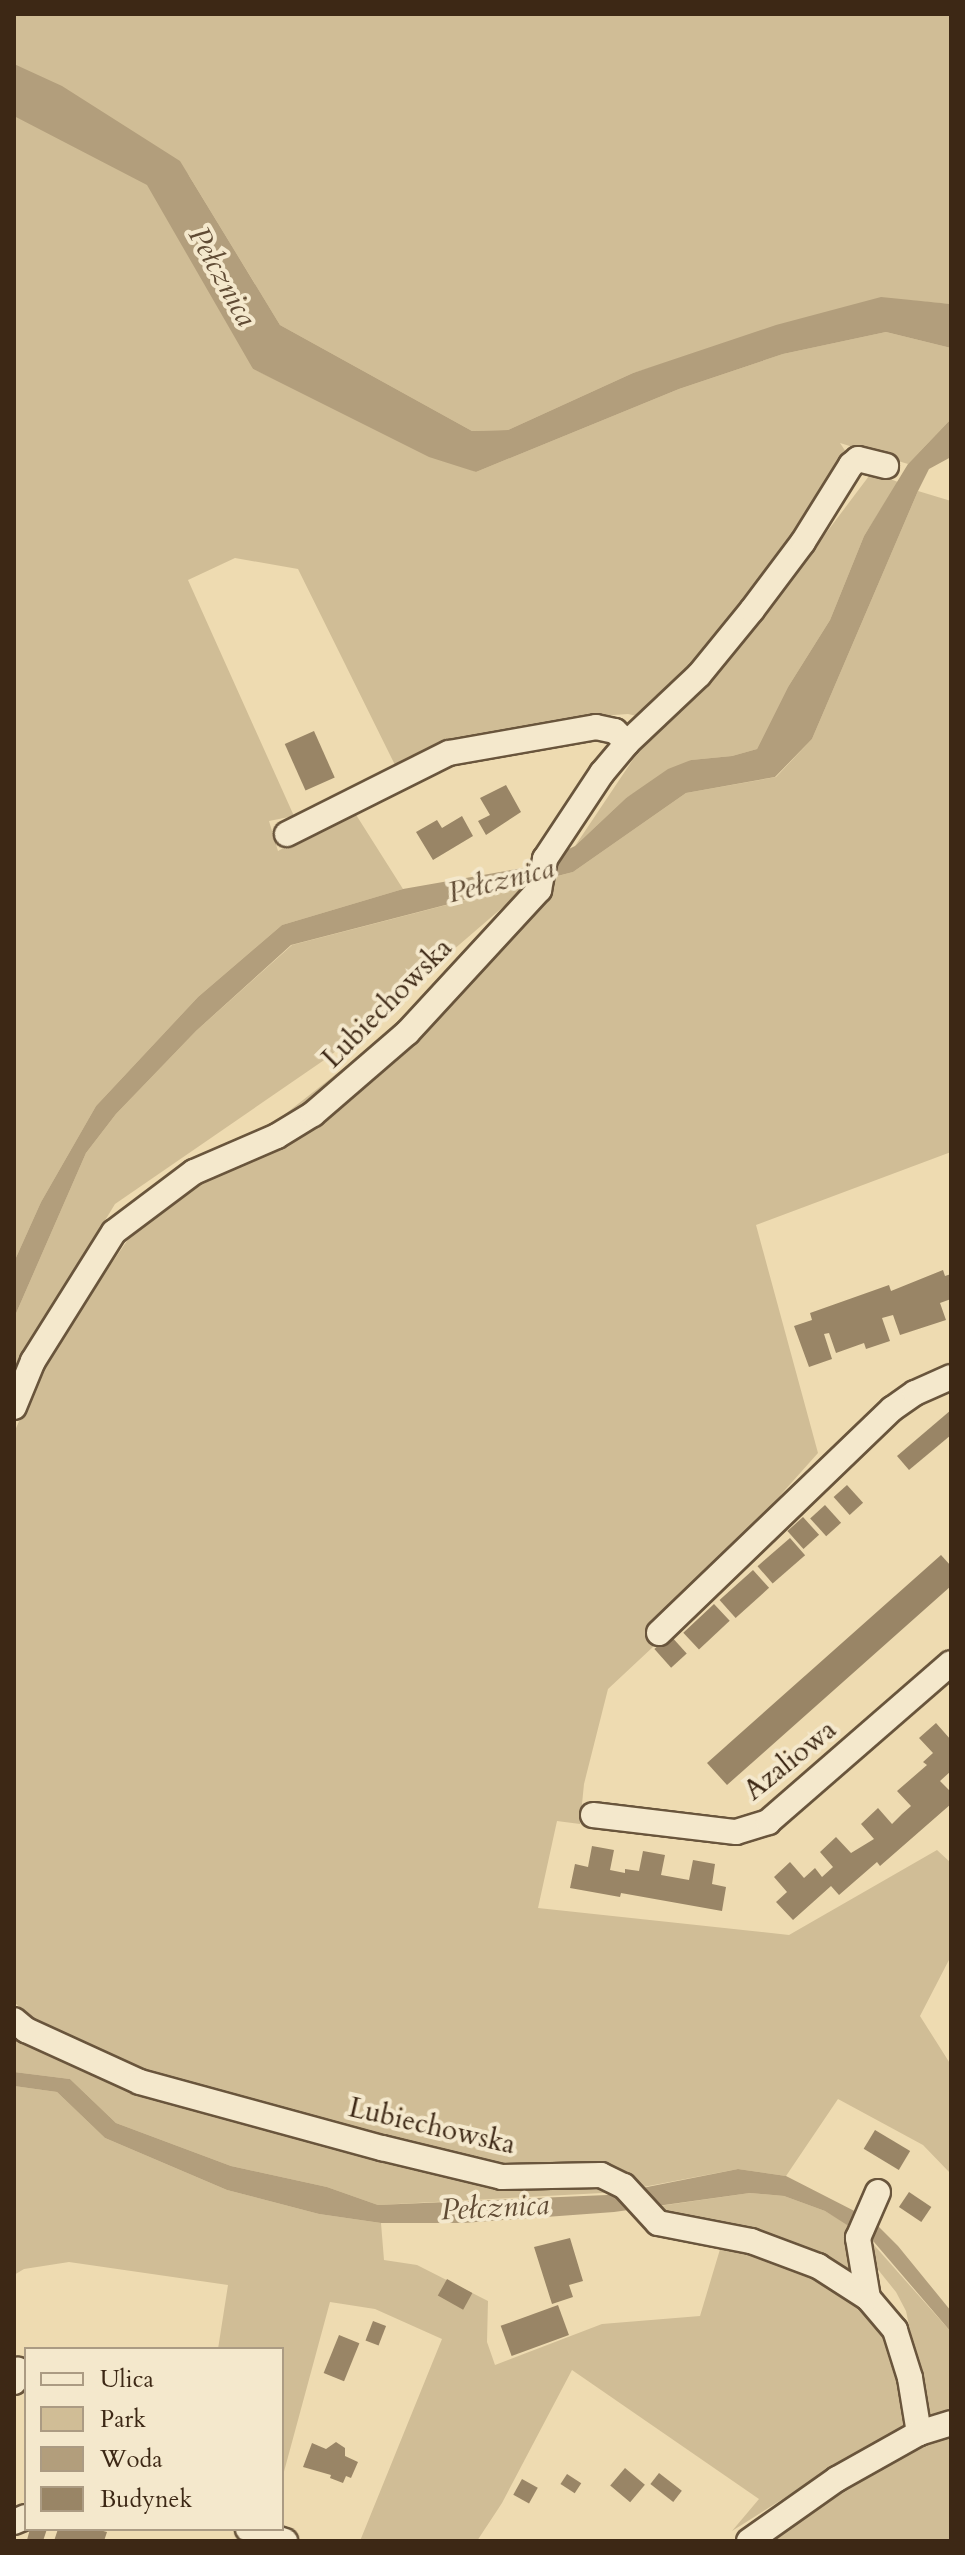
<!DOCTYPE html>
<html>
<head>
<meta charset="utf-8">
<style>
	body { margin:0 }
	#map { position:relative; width:965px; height:2555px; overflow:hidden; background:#eedbb1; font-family:Cardo,serif }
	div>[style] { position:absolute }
	.green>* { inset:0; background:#d0bd96 }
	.water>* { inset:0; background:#b29e7c }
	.building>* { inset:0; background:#998566; transform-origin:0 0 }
	.roads { filter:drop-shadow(2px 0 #69553c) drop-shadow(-2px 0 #69553c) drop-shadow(0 2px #69553c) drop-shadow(0 -2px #69553c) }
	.minor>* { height:24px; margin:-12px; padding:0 12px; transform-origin:12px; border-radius:12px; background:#f4e8cc }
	span { translate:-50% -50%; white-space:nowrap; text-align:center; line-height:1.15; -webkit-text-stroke:8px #f4e8cc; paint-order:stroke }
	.street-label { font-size:28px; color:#3d2815 }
	.water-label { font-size:30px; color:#604b34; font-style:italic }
	.frame { position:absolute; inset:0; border:16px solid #3d2815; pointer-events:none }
	.legend { position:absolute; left:24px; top:2347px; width:260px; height:184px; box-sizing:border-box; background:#f4e8cc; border:2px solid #ab9b83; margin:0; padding:10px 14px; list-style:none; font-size:24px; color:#3d2815 }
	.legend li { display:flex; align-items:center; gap:16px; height:40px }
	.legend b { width:40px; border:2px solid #ab9b83 }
</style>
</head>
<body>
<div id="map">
	<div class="green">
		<i style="clip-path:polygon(14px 14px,951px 14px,951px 304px,881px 298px,633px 373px,508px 430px,472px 431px,280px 325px,188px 174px,253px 369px,476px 472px,679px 389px,783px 354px,886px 332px,951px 348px,951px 419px,908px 464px,840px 443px,848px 455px,745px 605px,641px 717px,628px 714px,568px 718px,448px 742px,396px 767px,298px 569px,235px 558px,188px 580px,294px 816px,269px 821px,278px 851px,353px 810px,403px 889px,282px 925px,198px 997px,96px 1106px,41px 1202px,14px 1262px)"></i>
		<i style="clip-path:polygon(872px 472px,898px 482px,864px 536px,830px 620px,788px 687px,757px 749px,732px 756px,691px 760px,626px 798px,575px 846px,650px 734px,717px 673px,741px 646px)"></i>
		<i style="clip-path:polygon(918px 491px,951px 501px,951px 1152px,756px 1225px,818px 1453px,727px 1555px,645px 1630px,654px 1646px,608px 1689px,584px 1784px,580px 1824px,557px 1821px,538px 1908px,789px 1935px,937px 1850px,951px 1863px,951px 1956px,920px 2016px,951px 2065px,951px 2174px,923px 2145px,838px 2099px,786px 2176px,738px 2169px,638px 2188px,601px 2164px,504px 2165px,143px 2075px,32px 2019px,14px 2002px,14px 1433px,44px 1362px,131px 1235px,354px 1060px,547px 889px,554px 877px,573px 872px,686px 793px,776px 777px,812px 739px)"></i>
		<i style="clip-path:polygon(531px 883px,330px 1056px,115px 1204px,25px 1353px,14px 1382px,14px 1318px,86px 1153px,116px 1114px,196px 1031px,292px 945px)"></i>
		<i style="clip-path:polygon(14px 2037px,135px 2091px,380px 2155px,596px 2182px,621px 2192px,378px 2205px,327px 2187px,231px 2166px,116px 2123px,70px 2079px,14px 2072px)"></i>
		<i style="clip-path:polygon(14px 2086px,57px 2092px,105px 2138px,227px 2190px,319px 2214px,381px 2223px,384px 2260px,417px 2265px,488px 2301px,487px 2342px,495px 2365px,602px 2324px,700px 2316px,721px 2246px,814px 2272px,860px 2300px,887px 2336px,903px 2379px,907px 2427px,832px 2468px,732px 2531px,759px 2499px,572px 2370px,502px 2503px,477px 2541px,360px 2541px,442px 2339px,375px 2309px,330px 2302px,282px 2479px,282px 2349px,218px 2349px,228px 2285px,69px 2262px,24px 2269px,14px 2275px)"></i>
		<i style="clip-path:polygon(750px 2193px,784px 2196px,825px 2211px,854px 2228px,851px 2272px,800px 2247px,733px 2223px,664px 2219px,652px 2207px)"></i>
		<i style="clip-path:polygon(866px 2236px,951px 2332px,951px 2417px,933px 2423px,923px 2415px,921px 2383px,906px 2311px,896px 2292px,867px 2256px)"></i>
		<i style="clip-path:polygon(951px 2432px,951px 2541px,770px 2541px,847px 2486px,923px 2442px)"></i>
	</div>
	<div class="water">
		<i style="clip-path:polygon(14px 64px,62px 86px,180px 161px,280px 325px,472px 431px,508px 430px,633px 373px,776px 325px,881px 297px,951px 304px,951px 348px,886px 332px,783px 354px,679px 389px,476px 472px,429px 457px,253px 369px,147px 185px,14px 116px)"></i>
		<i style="clip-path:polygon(951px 419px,951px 457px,929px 469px,918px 491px,812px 739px,775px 777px,686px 793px,573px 872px,291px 945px,196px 1031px,116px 1114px,86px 1153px,14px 1318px,14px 1262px,41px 1202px,96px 1106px,198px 997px,282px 925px,403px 889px,534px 866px,575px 846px,626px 798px,668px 769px,691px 760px,732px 756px,757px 749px,788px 687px,830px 620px,864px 536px,908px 464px)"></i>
		<i style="clip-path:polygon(14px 2072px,70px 2079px,116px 2123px,231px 2166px,327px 2187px,378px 2205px,607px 2195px,738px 2169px,786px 2176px,872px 2220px,898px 2246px,951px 2311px,951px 2332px,874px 2242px,825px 2211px,784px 2196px,750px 2193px,614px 2212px,463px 2223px,381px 2223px,319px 2214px,227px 2190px,105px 2138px,57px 2092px,14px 2086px)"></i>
	</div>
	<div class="building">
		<i style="left:314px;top:731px;width:51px;height:32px;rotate:66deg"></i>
		<i style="clip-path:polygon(506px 785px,521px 812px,486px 835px,478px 821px,490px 815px,480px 798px)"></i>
		<i style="clip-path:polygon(462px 816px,473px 836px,433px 860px,416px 832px,437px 820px,442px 828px)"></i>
		<i style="clip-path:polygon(943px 1270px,945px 1276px,951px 1274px,951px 1299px,940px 1303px,946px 1320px,900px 1335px,893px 1315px,882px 1318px,890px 1341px,866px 1349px,864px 1343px,836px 1353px,829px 1333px,824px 1334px,832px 1359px,809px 1367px,794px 1326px,812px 1320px,810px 1313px,889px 1285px,891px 1291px)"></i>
		<i style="clip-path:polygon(951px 1410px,951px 1435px,909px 1470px,897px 1456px)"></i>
		<i style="left:847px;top:1485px;width:24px;height:18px;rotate:48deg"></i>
		<i style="left:825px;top:1505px;width:24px;height:20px;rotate:48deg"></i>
		<i style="left:803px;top:1517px;width:24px;height:21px;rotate:48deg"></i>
		<i style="left:790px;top:1538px;width:23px;height:43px;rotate:49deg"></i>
		<i style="clip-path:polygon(941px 1555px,951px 1566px,951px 1586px,727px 1785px,707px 1763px)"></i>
		<i style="left:753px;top:1570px;width:24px;height:45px;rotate:48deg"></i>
		<i style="left:714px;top:1604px;width:23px;height:42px;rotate:47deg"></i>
		<i style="left:670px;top:1635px;width:25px;height:21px;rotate:48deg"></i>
		<i style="clip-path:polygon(936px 1723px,951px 1740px,951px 1771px,940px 1781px,951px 1792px,951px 1804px,880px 1866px,877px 1862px,839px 1895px,831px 1886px,793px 1920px,776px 1902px,787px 1892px,774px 1877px,790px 1862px,804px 1878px,815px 1868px,822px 1877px,833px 1867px,820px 1852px,836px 1837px,851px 1853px,874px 1839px,861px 1824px,878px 1808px,892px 1824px,902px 1814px,911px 1806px,897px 1791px,927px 1765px,923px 1762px,933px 1753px,919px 1738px)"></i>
		<i style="clip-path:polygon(592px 1846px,614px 1850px,610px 1870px,625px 1873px,625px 1869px,639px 1871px,643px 1851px,665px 1855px,661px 1875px,689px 1880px,693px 1860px,715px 1864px,712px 1884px,726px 1887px,722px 1911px,621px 1893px,620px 1897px,570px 1888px,575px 1864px,588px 1867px)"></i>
		<i style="left:875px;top:2130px;width:41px;height:22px;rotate:31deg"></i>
		<i style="left:909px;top:2192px;width:27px;height:18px;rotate:34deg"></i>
		<i style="clip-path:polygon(570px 2238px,583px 2281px,569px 2285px,573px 2297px,552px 2304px,534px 2247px)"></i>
		<i style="left:447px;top:2279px;width:29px;height:19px;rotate:29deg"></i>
		<i style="left:558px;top:2305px;width:32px;height:61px;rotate:70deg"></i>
		<i style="left:373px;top:2321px;width:14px;height:21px;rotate:21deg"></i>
		<i style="left:339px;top:2335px;width:22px;height:41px;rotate:22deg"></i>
		<i style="clip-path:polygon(336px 2442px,345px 2448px,345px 2456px,358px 2462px,351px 2478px,346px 2476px,343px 2483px,330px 2478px,331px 2475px,303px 2467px,312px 2443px,326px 2449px)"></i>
		<i style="left:625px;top:2468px;width:26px;height:23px;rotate:40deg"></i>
		<i style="left:659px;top:2473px;width:29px;height:14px;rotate:38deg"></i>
		<i style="left:567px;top:2474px;width:17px;height:12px;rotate:33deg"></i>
		<i style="left:522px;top:2479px;width:18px;height:18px;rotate:29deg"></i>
		<i style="clip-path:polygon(30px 2529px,47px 2529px,43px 2541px,27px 2540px)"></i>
		<i style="clip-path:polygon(58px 2529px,96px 2529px,107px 2532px,104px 2541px,54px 2541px)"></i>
	</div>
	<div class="roads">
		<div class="minor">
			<i style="left:287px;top:834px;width:181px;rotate:-26.6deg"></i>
			<i style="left:449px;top:753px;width:149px;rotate:-10deg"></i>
			<i style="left:596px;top:727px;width:19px;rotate:12deg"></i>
			<i style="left:615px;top:731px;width:17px;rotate:45deg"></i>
			<i style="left:14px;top:1407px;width:50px;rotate:-67.6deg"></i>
			<i style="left:33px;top:1361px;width:152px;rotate:-57.9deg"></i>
			<i style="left:114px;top:1232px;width:100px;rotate:-36.9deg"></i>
			<i style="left:194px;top:1172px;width:90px;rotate:-23.4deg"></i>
			<i style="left:277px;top:1136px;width:42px;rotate:-31.4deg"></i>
			<i style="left:313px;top:1114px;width:124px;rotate:-40.8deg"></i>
			<i style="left:407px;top:1033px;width:195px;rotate:-47.3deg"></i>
			<i style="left:539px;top:890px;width:32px;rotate:-79deg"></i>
			<i style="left:545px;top:859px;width:103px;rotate:-56.5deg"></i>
			<i style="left:602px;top:773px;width:39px;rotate:-50deg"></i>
			<i style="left:627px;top:743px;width:99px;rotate:-43.4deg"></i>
			<i style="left:699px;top:675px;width:84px;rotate:-50.8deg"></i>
			<i style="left:752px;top:610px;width:85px;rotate:-53.1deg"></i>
			<i style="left:803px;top:542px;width:91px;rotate:-58.1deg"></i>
			<i style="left:851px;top:465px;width:9px;rotate:-41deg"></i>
			<i style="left:858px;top:459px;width:29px;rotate:14deg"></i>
			<i style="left:659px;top:1633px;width:323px;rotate:-43.9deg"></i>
			<i style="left:892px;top:1409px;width:28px;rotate:-35deg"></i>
			<i style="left:915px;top:1393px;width:39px;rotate:-24deg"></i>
			<i style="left:593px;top:1815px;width:144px;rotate:6.8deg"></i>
			<i style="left:736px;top:1832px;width:34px;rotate:-17deg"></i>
			<i style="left:768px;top:1822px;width:242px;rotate:-41deg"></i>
			<i style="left:14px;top:2020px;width:16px;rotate:40deg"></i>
			<i style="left:26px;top:2030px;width:125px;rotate:24.5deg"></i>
			<i style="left:140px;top:2082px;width:251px;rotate:15.3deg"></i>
			<i style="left:382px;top:2148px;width:123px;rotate:13.6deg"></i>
			<i style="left:502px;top:2177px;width:99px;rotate:-1.2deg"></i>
			<i style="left:601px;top:2175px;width:25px;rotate:26deg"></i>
			<i style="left:624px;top:2186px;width:50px;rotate:47.4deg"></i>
			<i style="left:658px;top:2223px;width:95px;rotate:11deg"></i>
			<i style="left:751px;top:2241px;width:72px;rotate:20.5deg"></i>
			<i style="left:818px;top:2266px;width:59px;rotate:32.6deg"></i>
			<i style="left:868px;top:2298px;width:42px;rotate:49.8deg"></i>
			<i style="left:895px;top:2330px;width:50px;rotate:72.6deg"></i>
			<i style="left:910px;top:2378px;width:56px;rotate:80.7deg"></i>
			<i style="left:868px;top:2298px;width:61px;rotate:-99.5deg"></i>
			<i style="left:858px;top:2238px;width:50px;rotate:-66.5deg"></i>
			<i style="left:14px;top:2382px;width:13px;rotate:-72deg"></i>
			<i style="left:14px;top:2522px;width:13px;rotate:-23deg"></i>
			<i style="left:248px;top:2529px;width:39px;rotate:18deg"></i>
			<i style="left:749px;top:2541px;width:108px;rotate:-35.2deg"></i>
			<i style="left:837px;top:2479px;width:94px;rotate:-29.3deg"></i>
			<i style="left:919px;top:2433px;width:34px;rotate:-17deg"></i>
		</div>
	</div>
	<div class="street-label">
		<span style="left:387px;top:1003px;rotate:-45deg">Lubiechowska</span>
		<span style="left:790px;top:1760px;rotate:-39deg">Azaliowa</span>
		<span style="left:432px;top:2126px;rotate:13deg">Lubiechowska</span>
	</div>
	<div class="water-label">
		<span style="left:222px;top:277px;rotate:61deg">Pełcznica</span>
		<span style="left:501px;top:881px;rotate:-14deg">Pełcznica</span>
		<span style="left:495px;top:2208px;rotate:-3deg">Pełcznica</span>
	</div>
	<div class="frame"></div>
	<ul class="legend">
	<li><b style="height:10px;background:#f4e8cc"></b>Ulica</li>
	<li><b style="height:22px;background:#d0bd96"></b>Park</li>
	<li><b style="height:22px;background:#b29e7c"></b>Woda</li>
	<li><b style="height:22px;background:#998566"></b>Budynek</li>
	</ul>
</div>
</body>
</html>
